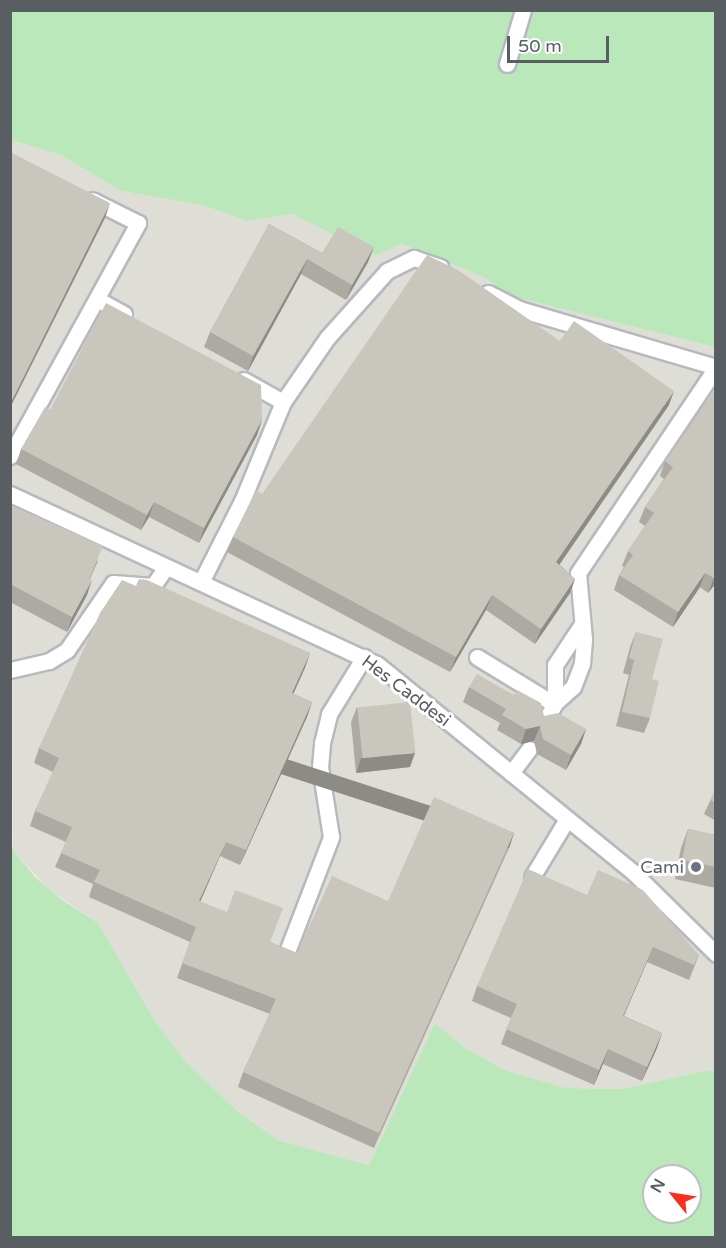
<!DOCTYPE html>
<html>
<head>
<meta charset="utf-8">
<style>
	body { margin:0 }
	#map { position:relative; width:726px; height:1248px; overflow:hidden; background:#eeebe1; font-family:"Varela Round",sans-serif }
	div>[style] { position:absolute }
	.industrial>* { inset:0; background:#deddd6 }
	.green>* { inset:0; background:#bbe8bb }
	.roads { filter:drop-shadow(2px 0 #b6babf) drop-shadow(-2px 0 #b6babf) drop-shadow(0 2px #b6babf) drop-shadow(0 -2px #b6babf) }
	.minor>* { height:15px; margin:-7.5px; padding:0 7.5px; transform-origin:7.5px; border-radius:7.5px; background:#fff }
	.wall>* { inset:0; background:#adaaa3 }
	.shaded-wall>* { inset:0; background:#8d8b85; transform-origin:0 0 }
	.building>* { inset:0; background:#c9c6be; transform-origin:0 0 }
	.dots>* { width:16px; height:16px; translate:-50% -50%; box-sizing:border-box; border:3px solid #fff; border-radius:50% }
	span { translate:-50% -50%; white-space:nowrap; text-align:center; line-height:1.15; -webkit-text-stroke:6px #fff; paint-order:stroke }
	.street-label { font-size:18px; color:#595e63 }
	.worship-label { font-size:18px; color:#5b616d }
	.right { translate:-100% -50%; text-align:right }
	.frame { position:absolute; inset:0; border:12px solid #595e63; pointer-events:none }
	.north { position:absolute; left:642px; top:1164px; width:60px; height:60px; box-sizing:border-box; background:#fff; border:2px solid #bdbfc1; border-radius:50%; rotate:300deg; font-size:16px; font-weight:700; line-height:24px; text-align:center; color:#595e63 }
	.north::after { content:''; display:block; margin:auto; width:21px; height:27px; background:#f8301d; clip-path:polygon(50% 0,100% 100%,50% 72%,0 100%) }
	.scale { position:absolute; left:507px; top:36px; width:102px; height:27px; box-sizing:border-box; border:3px solid #595e63; border-top:0; padding-left:8px; font-size:18px; line-height:21px; white-space:nowrap; color:#595e63; -webkit-text-stroke:4px #fff; paint-order:stroke }
</style>
</head>
<body>
<div id="map">
	<div class="industrial">
		<i style="clip-path:polygon(10px 140px,61px 155px,121px 191px,202px 205px,248px 221px,292px 214px,376px 255px,402px 244px,486px 278px,506px 295px,715px 347px,715px 1074px,708px 1070px,623px 1089px,566px 1088px,505px 1070px,468px 1050px,435px 1023px,369px 1165px,280px 1141px,239px 1113px,187px 1063px,156px 1023px,98px 923px,48px 889px,13px 850px)"></i>
	</div>
	<div class="green">
		<i style="clip-path:polygon(10px 11px,715px 11px,715px 347px,506px 295px,486px 278px,402px 244px,376px 255px,292px 214px,248px 221px,202px 205px,121px 191px,61px 155px,11px 140px)"></i>
		<i style="clip-path:polygon(evenodd,10px 840px,13px 850px,35px 877px,62px 900px,98px 923px,156px 1023px,187px 1063px,239px 1113px,280px 1141px,369px 1165px,435px 1023px,468px 1050px,505px 1070px,566px 1088px,623px 1089px,708px 1070px,715px 1074px,715px 1237px,11px 1237px,10px 840px,654px 1176px,690px 1176px,690px 1212px,654px 1212px,654px 1176px)"></i>
	</div>
	<div class="roads">
		<div class="minor">
			<i style="left:507px;top:64px;width:56px;rotate:-73.5deg"></i>
			<i style="left:488px;top:293px;width:35px;rotate:27deg"></i>
			<i style="left:519px;top:309px;width:205px;rotate:16.4deg"></i>
			<i style="left:97px;top:299px;width:31px;rotate:29deg"></i>
			<i style="left:283px;top:402px;width:78px;rotate:-55.5deg"></i>
			<i style="left:327px;top:338px;width:90px;rotate:-48.2deg"></i>
			<i style="left:387px;top:271px;width:30px;rotate:-26deg"></i>
			<i style="left:414px;top:258px;width:28px;rotate:19deg"></i>
			<i style="left:10px;top:456px;width:266px;rotate:-61.2deg"></i>
			<i style="left:138px;top:223px;width:51px;rotate:-153.4deg"></i>
			<i style="left:10px;top:494px;width:404px;rotate:24.9deg"></i>
			<i style="left:377px;top:664px;width:331px;rotate:39.1deg"></i>
			<i style="left:634px;top:873px;width:115px;rotate:44.6deg"></i>
			<i style="left:201px;top:582px;width:91px;rotate:-63.2deg"></i>
			<i style="left:242px;top:501px;width:107px;rotate:-67.5deg"></i>
			<i style="left:283px;top:402px;width:45px;rotate:-150.6deg"></i>
			<i style="left:477px;top:657px;width:90px;rotate:31.4deg"></i>
			<i style="left:10px;top:670px;width:40px;rotate:-13deg"></i>
			<i style="left:49px;top:661px;width:21px;rotate:-31deg"></i>
			<i style="left:67px;top:650px;width:81px;rotate:-55.5deg"></i>
			<i style="left:113px;top:583px;width:40px;rotate:4.3deg"></i>
			<i style="left:153px;top:586px;width:23px;rotate:-56deg"></i>
			<i style="left:555px;top:703px;width:38px;rotate:-90deg"></i>
			<i style="left:555px;top:665px;width:49px;rotate:-56.6deg"></i>
			<i style="left:544px;top:723px;width:23px;rotate:-61deg"></i>
			<i style="left:555px;top:703px;width:24px;rotate:-42deg"></i>
			<i style="left:573px;top:687px;width:26px;rotate:-69deg"></i>
			<i style="left:582px;top:663px;width:24px;rotate:-85deg"></i>
			<i style="left:584px;top:639px;width:66px;rotate:-95.2deg"></i>
			<i style="left:578px;top:573px;width:247px;rotate:-56.1deg"></i>
			<i style="left:511px;top:773px;width:30px;rotate:-53deg"></i>
			<i style="left:532px;top:877px;width:68px;rotate:-58.9deg"></i>
			<i style="left:285px;top:957px;width:129px;rotate:-69deg"></i>
			<i style="left:331px;top:837px;width:71px;rotate:-98.9deg"></i>
			<i style="left:320px;top:767px;width:24px;rotate:-85deg"></i>
			<i style="left:322px;top:743px;width:30px;rotate:-76deg"></i>
			<i style="left:329px;top:714px;width:67px;rotate:-58.4deg"></i>
		</div>
	</div>
	<div class="wall">
		<i style="clip-path:polygon(269px 224px,322px 253px,374px 247px,368px 262px,346px 300px,301px 274px,248px 371px,204px 347px,210px 332px)"></i>
		<i style="clip-path:polygon(716px 389px,716px 583px,708px 593px,700px 587px,673px 627px,614px 590px,619px 575px,624px 567px,622px 566px,628px 551px,645px 526px,639px 522px,645px 507px,664px 479px,660px 476px,665px 461px)"></i>
		<i style="clip-path:polygon(669px 405px,559px 564px,575px 579px,570px 593px,535px 644px,486px 610px,450px 672px,227px 552px,233px 537px,262px 494px)"></i>
		<i style="clip-path:polygon(50px 410px,262px 420px,257px 435px,199px 543px,149px 517px,141px 530px,16px 464px,21px 449px)"></i>
		<i style="clip-path:polygon(10px 505px,98px 561px,90px 579px,87px 595px,67px 632px,10px 602px)"></i>
		<i style="clip-path:polygon(136px 586px,310px 653px,293px 694px,312px 702px,307px 717px,240px 865px,220px 856px,200px 902px,270px 942px,297px 953px,388px 901px,514px 833px,509px 848px,374px 1148px,238px 1087px,243px 1072px,270px 1014px,177px 978px,190px 942px,89px 897px,93px 884px,55px 867px,66px 842px,30px 826px,35px 811px,53px 772px,34px 763px,39px 748px)"></i>
		<i style="clip-path:polygon(636px 632px,652px 679px,650px 718px,644px 733px,616px 726px,629px 675px,623px 673px,630px 647px)"></i>
		<i style="clip-path:polygon(469px 687px,514px 695px,544px 716px,586px 729px,581px 744px,566px 770px,537px 754px,534px 741px,521px 744px,497px 730px,500px 723px,463px 702px)"></i>
		<i style="clip-path:polygon(357px 707px,410px 767px,356px 773px,351px 722px)"></i>
		<i style="clip-path:polygon(716px 788px,716px 821px,704px 814px)"></i>
		<i style="clip-path:polygon(688px 829px,716px 835px,716px 888px,675px 879px,681px 848px)"></i>
		<i style="clip-path:polygon(587px 895px,699px 955px,689px 980px,647px 962px,624px 1016px,662px 1033px,657px 1048px,642px 1081px,603px 1064px,594px 1085px,501px 1044px,511px 1018px,472px 1001px,477px 986px)"></i>
	</div>
	<div class="shaded-wall">
		<i style="clip-path:polygon(110px 203px,105px 218px,10px 408px,10px 404px)"></i>
		<i style="clip-path:polygon(374px 247px,368px 262px,346px 300px,352px 285px)"></i>
		<i style="clip-path:polygon(307px 259px,301px 274px,248px 371px,253px 356px)"></i>
		<i style="clip-path:polygon(674px 391px,669px 405px,551px 577px,556px 562px)"></i>
		<i style="clip-path:polygon(262px 420px,257px 435px,199px 543px,204px 528px)"></i>
		<i style="clip-path:polygon(154px 502px,149px 517px,141px 530px,147px 515px)"></i>
		<i style="clip-path:polygon(705px 573px,700px 587px,673px 627px,678px 612px)"></i>
		<i style="clip-path:polygon(716px 576px,716px 583px,708px 593px,714px 578px)"></i>
		<i style="clip-path:polygon(575px 579px,570px 593px,535px 644px,541px 629px)"></i>
		<i style="clip-path:polygon(92px 580px,87px 595px,67px 632px,72px 617px)"></i>
		<i style="clip-path:polygon(492px 595px,486px 610px,450px 672px,456px 657px)"></i>
		<i style="clip-path:polygon(310px 653px,305px 668px,287px 708px,292px 693px)"></i>
		<i style="clip-path:polygon(312px 702px,307px 717px,240px 865px,246px 850px)"></i>
		<i style="clip-path:polygon(540px 726px,534px 741px,521px 744px,526px 729px)"></i>
		<i style="clip-path:polygon(586px 729px,581px 744px,566px 770px,571px 755px)"></i>
		<i style="clip-path:polygon(415px 753px,410px 767px,356px 773px,361px 758px)"></i>
		<i style="left:514px;top:833px;width:16px;height:329px;rotate:108deg"></i>
		<i style="clip-path:polygon(226px 842px,220px 856px,194px 916px,199px 901px)"></i>
		<i style="clip-path:polygon(653px 947px,647px 962px,617px 1031px,623px 1016px)"></i>
		<i style="clip-path:polygon(662px 1033px,657px 1048px,642px 1081px,647px 1067px)"></i>
		<i style="clip-path:polygon(608px 1049px,603px 1064px,594px 1085px,599px 1070px)"></i>
	</div>
	<div class="building">
		<i style="clip-path:polygon(10px 152px,110px 203px,10px 404px)"></i>
		<i style="clip-path:polygon(269px 224px,322px 253px,338px 227px,374px 247px,352px 285px,307px 259px,253px 356px,210px 332px)"></i>
		<i style="clip-path:polygon(427px 255px,458px 270px,560px 341px,574px 321px,674px 391px,556px 562px,575px 579px,541px 629px,492px 595px,456px 657px,233px 537px,256px 490px,262px 494px)"></i>
		<i style="clip-path:polygon(106px 303px,261px 385px,262px 420px,204px 528px,154px 502px,147px 515px,21px 449px,45px 407px,50px 410px)"></i>
		<i style="clip-path:polygon(716px 389px,716px 576px,714px 578px,705px 573px,678px 612px,619px 575px,633px 555px,628px 551px,654px 513px,645px 507px,673px 467px,665px 461px)"></i>
		<i style="clip-path:polygon(10px 505px,103px 546px,89px 579px,92px 580px,72px 617px,10px 584px)"></i>
		<i style="clip-path:polygon(139px 579px,147px 580px,310px 653px,292px 693px,312px 702px,246px 850px,226px 842px,199px 901px,227px 912px,235px 890px,283px 908px,270px 942px,297px 953px,332px 876px,388px 901px,434px 797px,514px 833px,379px 1133px,243px 1072px,276px 999px,182px 963px,196px 927px,94px 882px,100px 870px,61px 853px,72px 827px,35px 811px,59px 758px,39px 748px,100px 613px,122px 580px,136px 586px)"></i>
		<i style="clip-path:polygon(636px 632px,663px 639px,652px 679px,659px 681px,650px 718px,622px 712px,634px 660px,629px 658px)"></i>
		<i style="clip-path:polygon(477px 674px,514px 695px,517px 690px,541px 703px,544px 716px,558px 713px,586px 729px,571px 755px,543px 739px,540px 726px,526px 729px,502px 715px,506px 709px,469px 687px)"></i>
		<i style="left:410px;top:702px;width:51px;height:53px;rotate:84deg"></i>
		<i style="clip-path:polygon(716px 788px,716px 803px,710px 800px)"></i>
		<i style="clip-path:polygon(688px 829px,716px 835px,716px 867px,682px 860px)"></i>
		<i style="clip-path:polygon(528px 869px,587px 895px,598px 870px,643px 890px,699px 955px,694px 965px,653px 947px,623px 1016px,662px 1033px,647px 1067px,608px 1049px,599px 1070px,506px 1029px,517px 1004px,477px 986px)"></i>
	</div>
	<div class="dots">
		<i style="left:696px;top:867px;background:#6b7280"></i>
	</div>
	<div class="street-label">
		<span style="left:406px;top:691px;rotate:37deg">Hes Caddesi</span>
	</div>
	<div class="worship-label">
		<span class="right" style="left:684px;top:867px">Cami</span>
	</div>
	<div class="frame"></div>
	<div class="north">N</div>
	<div class="scale">50 m</div>
</div>
</body>
</html>
